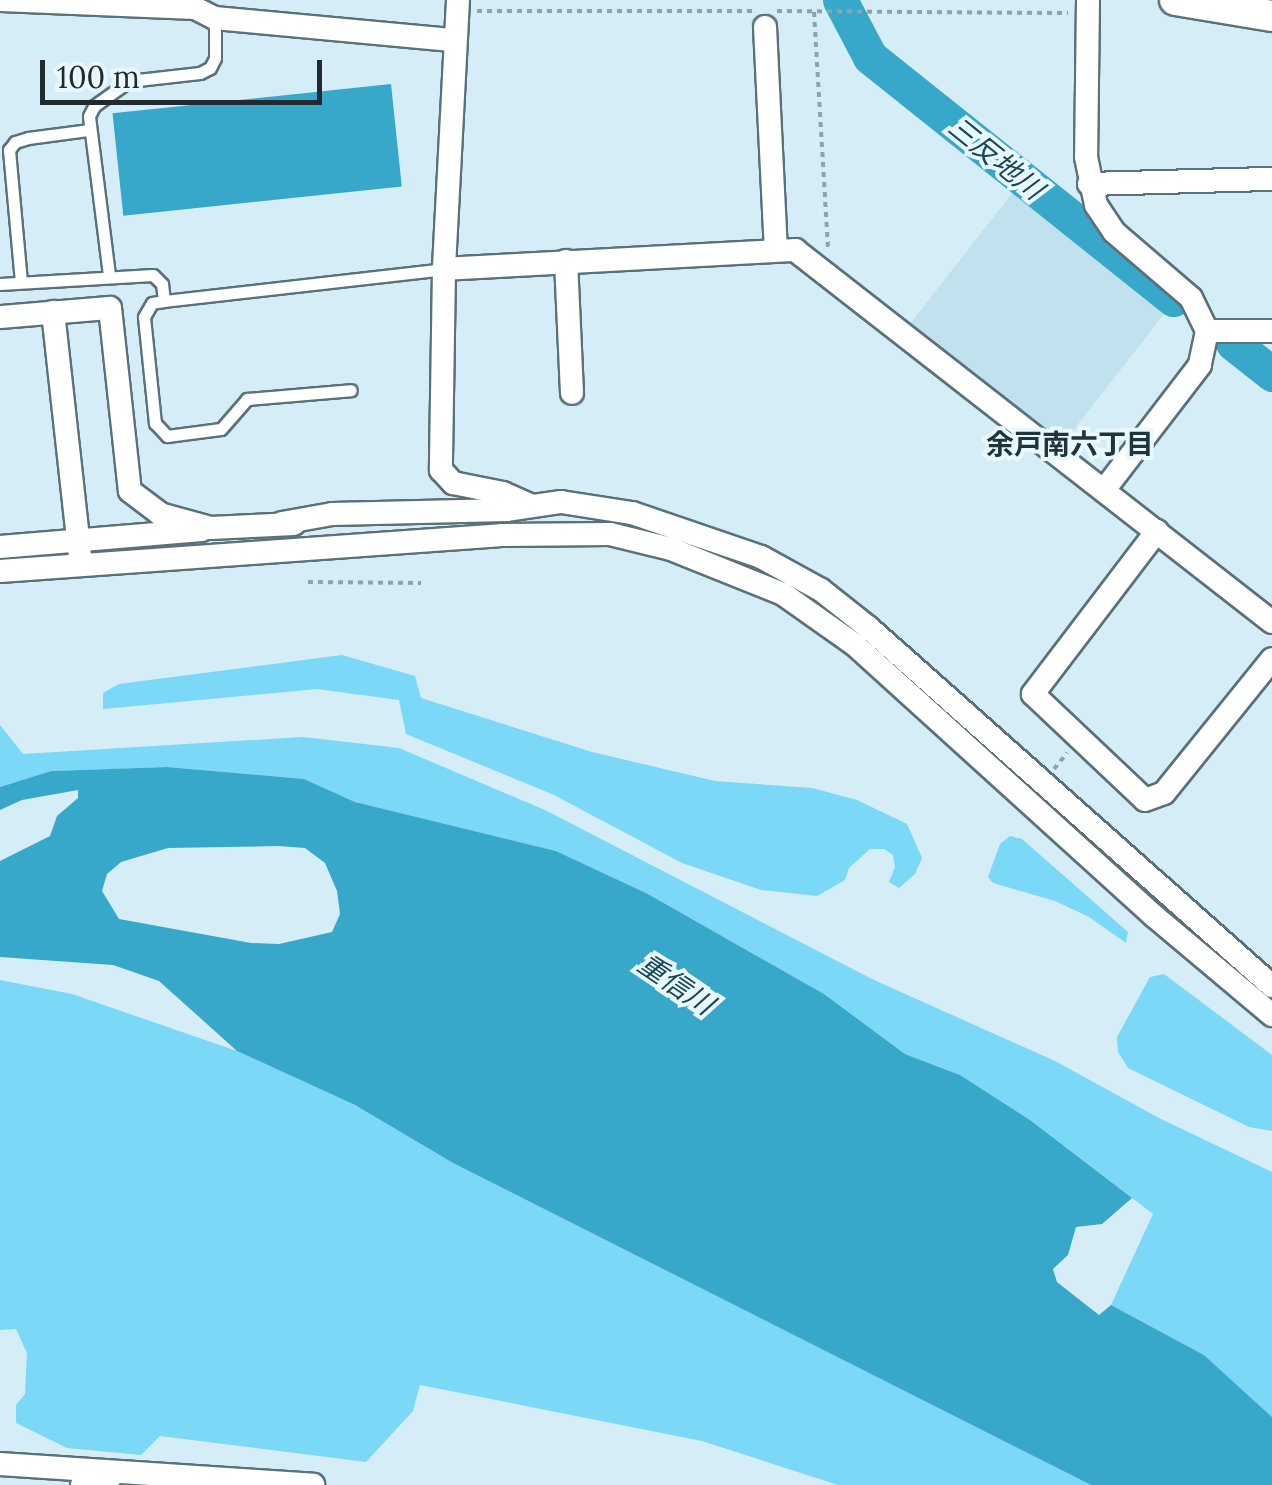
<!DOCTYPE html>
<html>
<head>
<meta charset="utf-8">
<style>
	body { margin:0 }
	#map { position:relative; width:1272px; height:1485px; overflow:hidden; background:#d4edf6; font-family:Lora,"Noto Sans JP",serif }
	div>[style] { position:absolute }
	.built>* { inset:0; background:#c0e1ed; transform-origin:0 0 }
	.green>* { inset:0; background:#7bd8f7 }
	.water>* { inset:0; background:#37a8ca; transform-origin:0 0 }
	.river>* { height:35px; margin:-17.5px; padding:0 17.5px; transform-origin:17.5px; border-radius:17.5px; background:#37a8ca }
	.path>* { height:4px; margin-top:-2px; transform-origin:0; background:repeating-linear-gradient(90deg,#8fa2a9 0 5px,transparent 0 10px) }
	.roads { filter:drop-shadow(2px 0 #5b7179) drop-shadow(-2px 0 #5b7179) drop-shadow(0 2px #5b7179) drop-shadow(0 -2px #5b7179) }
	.service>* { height:11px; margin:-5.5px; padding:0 5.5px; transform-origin:5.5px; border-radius:5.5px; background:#fff }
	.minor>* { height:22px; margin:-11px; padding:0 11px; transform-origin:11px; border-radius:11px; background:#fff }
	.secondary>* { height:30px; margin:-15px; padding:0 15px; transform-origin:15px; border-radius:15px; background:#fff }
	span { translate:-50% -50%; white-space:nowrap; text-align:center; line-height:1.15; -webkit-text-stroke:8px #e9f8fe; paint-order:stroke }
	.water-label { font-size:28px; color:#174755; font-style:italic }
	.neighbourhood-label { font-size:28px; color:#20343b; font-weight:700 }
	.scale { position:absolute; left:40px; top:60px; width:282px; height:45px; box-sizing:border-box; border:5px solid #212a2e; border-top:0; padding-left:12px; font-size:30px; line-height:35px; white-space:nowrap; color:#212a2e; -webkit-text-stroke:8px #e9f8fe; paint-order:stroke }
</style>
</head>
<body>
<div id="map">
	<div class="built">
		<i style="left:1017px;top:187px;width:194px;height:178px;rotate:38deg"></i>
	</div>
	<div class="green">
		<i style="clip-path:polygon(342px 655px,415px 676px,421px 698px,592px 752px,715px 781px,812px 788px,857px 800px,907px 824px,922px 858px,915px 874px,899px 888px,889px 882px,895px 867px,893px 855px,884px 849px,870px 849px,849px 868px,845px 880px,817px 896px,761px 890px,682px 863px,554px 795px,406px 734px,399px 700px,317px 689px,103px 709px,103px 693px,119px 684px)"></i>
		<i style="clip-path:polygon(0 725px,23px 754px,303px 737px,399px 748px,545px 810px,874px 980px,1055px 1061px,1159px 1118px,1272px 1172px,1272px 1417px,1204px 1355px,1111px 1305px,1153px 1214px,1030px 1120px,960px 1075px,905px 1054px,824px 994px,648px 894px,556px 851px,355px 802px,304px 779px,167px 767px,51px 771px,0 787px)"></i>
		<i style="clip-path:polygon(1010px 836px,1022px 839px,1128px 932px,1126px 943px,1089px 917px,1055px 901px,993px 883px,988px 877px,1000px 844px)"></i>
		<i style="clip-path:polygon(1164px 974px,1272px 1055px,1272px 1131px,1249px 1127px,1128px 1068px,1118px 1052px,1117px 1037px,1150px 977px)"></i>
		<i style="clip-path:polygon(0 980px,72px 994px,237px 1051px,355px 1105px,453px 1163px,1091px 1485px,838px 1485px,702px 1441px,420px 1385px,413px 1411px,366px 1462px,160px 1436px,141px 1455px,67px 1448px,16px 1423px,16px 1405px,25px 1394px,27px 1353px,16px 1329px,0 1330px)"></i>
	</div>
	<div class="water">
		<i style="left:391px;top:84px;width:103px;height:280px;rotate:84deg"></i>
		<i style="clip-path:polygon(evenodd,167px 767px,304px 779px,355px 802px,556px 851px,648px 894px,824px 994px,905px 1054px,960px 1075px,1030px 1120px,1132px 1198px,1102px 1224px,1076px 1227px,1068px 1255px,1053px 1269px,1057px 1282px,1099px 1315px,1111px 1305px,1204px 1355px,1272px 1417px,1272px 1485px,1091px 1485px,453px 1163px,355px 1105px,237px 1051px,159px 981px,113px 965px,0 957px,0 861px,50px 836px,57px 816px,78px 798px,78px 790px,22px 800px,0 810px,0 787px,51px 771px,167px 767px,278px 846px,305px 848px,325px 863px,337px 891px,340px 914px,332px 932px,279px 944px,251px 943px,119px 919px,102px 891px,107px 874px,121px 862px,168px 848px,278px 846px)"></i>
	</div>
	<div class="river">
		<i style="left:840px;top:0;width:64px;rotate:62.2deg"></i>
		<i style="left:870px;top:57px;width:388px;rotate:38.6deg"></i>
		<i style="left:1233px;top:343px;width:50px;rotate:38.5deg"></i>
	</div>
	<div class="path">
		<i style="left:477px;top:11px;width:276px"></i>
		<i style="left:777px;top:11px;width:291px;rotate:0.4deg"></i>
		<i style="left:814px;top:12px;width:239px;rotate:86.6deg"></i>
		<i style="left:308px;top:582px;width:113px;rotate:0.5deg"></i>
		<i style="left:1054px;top:769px;width:21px;rotate:-51deg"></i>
	</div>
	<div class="roads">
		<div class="service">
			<i style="left:109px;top:275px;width:160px;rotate:-97.2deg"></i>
			<i style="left:89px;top:116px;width:11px;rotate:-63deg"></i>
			<i style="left:94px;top:106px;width:43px;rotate:-35.5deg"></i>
			<i style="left:129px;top:81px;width:71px;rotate:-6.4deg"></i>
			<i style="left:200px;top:73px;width:11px;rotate:-27deg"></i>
			<i style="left:210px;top:68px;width:11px;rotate:-63deg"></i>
			<i style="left:215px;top:58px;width:40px;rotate:-90deg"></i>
			<i style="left:21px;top:282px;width:133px;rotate:-95.2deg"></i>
			<i style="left:9px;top:150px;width:10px;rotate:-53deg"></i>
			<i style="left:15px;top:142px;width:14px;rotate:-17deg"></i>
			<i style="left:28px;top:138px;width:62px;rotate:-7.5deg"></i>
			<i style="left:0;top:284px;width:153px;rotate:-3.4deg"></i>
			<i style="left:153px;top:275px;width:13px;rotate:45deg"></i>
			<i style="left:162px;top:284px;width:17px;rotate:83deg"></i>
			<i style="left:164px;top:301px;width:12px;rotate:171deg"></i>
			<i style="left:152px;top:303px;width:16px;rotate:120deg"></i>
			<i style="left:144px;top:317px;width:107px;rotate:84.1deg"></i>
			<i style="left:155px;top:423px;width:18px;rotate:47deg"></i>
			<i style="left:167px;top:436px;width:54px;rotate:-7.4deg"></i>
			<i style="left:221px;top:429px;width:40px;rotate:-49deg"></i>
			<i style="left:247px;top:399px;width:104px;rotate:-4.9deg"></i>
			<i style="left:164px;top:301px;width:282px;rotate:-6.5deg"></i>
		</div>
		<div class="minor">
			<i style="left:1px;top:0;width:194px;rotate:2.4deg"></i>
			<i style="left:195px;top:8px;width:22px;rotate:27deg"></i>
			<i style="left:215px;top:18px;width:240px;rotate:5.3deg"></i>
			<i style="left:458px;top:0;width:269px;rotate:93deg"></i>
			<i style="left:444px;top:269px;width:201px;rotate:90.9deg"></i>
			<i style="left:441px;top:470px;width:18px;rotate:47deg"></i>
			<i style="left:453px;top:483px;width:51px;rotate:11.3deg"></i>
			<i style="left:503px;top:493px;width:32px;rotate:24deg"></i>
			<i style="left:1088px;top:0;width:157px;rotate:90.7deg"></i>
			<i style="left:1086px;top:157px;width:49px;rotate:78.2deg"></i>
			<i style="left:1096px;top:205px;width:32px;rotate:56deg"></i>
			<i style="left:1114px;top:232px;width:101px;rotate:40.6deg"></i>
			<i style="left:1191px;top:298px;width:37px;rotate:64deg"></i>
			<i style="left:1207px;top:331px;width:35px;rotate:102deg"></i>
			<i style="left:1200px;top:365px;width:158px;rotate:127.5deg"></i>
			<i style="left:765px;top:27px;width:221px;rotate:87.2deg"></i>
			<i style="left:1089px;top:184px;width:183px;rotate:-1.6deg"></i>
			<i style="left:566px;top:261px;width:132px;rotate:87.4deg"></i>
			<i style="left:444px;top:269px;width:352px;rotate:-3.1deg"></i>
			<i style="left:795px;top:250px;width:605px;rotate:37.95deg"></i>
			<i style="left:53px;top:312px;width:254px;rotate:83.7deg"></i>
			<i style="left:0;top:317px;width:110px;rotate:-4.7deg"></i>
			<i style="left:110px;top:308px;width:184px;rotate:83.8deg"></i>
			<i style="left:130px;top:491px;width:38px;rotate:37deg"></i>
			<i style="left:160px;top:514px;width:53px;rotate:15.4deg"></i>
			<i style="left:211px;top:528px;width:83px;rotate:-2.8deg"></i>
			<i style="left:1207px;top:331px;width:65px"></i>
			<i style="left:282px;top:523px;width:51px;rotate:-10.2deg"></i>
			<i style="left:332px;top:514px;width:174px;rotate:-1.3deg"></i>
			<i style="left:506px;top:510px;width:56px;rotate:-8.3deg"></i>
			<i style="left:561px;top:502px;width:72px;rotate:8.8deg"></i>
			<i style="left:632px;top:513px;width:136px;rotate:18.8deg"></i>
			<i style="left:761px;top:557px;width:68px;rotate:28.8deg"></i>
			<i style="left:821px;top:590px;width:61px;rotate:38.4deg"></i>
			<i style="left:869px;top:628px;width:539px;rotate:41.62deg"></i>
			<i style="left:1157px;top:531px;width:205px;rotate:127.3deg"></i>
			<i style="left:1033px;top:694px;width:154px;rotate:43.4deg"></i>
			<i style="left:1145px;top:800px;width:20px;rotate:-20deg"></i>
			<i style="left:1164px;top:793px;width:172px;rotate:-51.1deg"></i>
			<i style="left:0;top:547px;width:202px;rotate:-4.8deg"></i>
			<i style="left:0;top:571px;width:503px;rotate:-4.1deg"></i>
			<i style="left:502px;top:535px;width:108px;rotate:-0.5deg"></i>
			<i style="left:610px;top:534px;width:63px;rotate:13.8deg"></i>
			<i style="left:671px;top:549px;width:121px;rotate:21.9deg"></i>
			<i style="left:783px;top:594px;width:87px;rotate:35.2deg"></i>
			<i style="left:854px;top:644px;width:405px;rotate:42.2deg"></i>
			<i style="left:1154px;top:916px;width:154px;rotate:40deg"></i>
			<i style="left:0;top:1464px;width:314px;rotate:3.8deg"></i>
			<i style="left:82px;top:1485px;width:24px;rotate:-7deg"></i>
			<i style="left:106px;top:1482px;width:13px;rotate:-48deg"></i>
		</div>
		<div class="secondary">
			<i style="left:1175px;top:0;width:98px;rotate:9.4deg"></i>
		</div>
	</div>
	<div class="water-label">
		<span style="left:996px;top:158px;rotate:39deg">三反地川</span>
		<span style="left:676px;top:984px;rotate:34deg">重信川</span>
	</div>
	<div class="neighbourhood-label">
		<span style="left:1070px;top:444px">余戸南六丁目</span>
	</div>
	<div class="scale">100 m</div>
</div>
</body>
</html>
